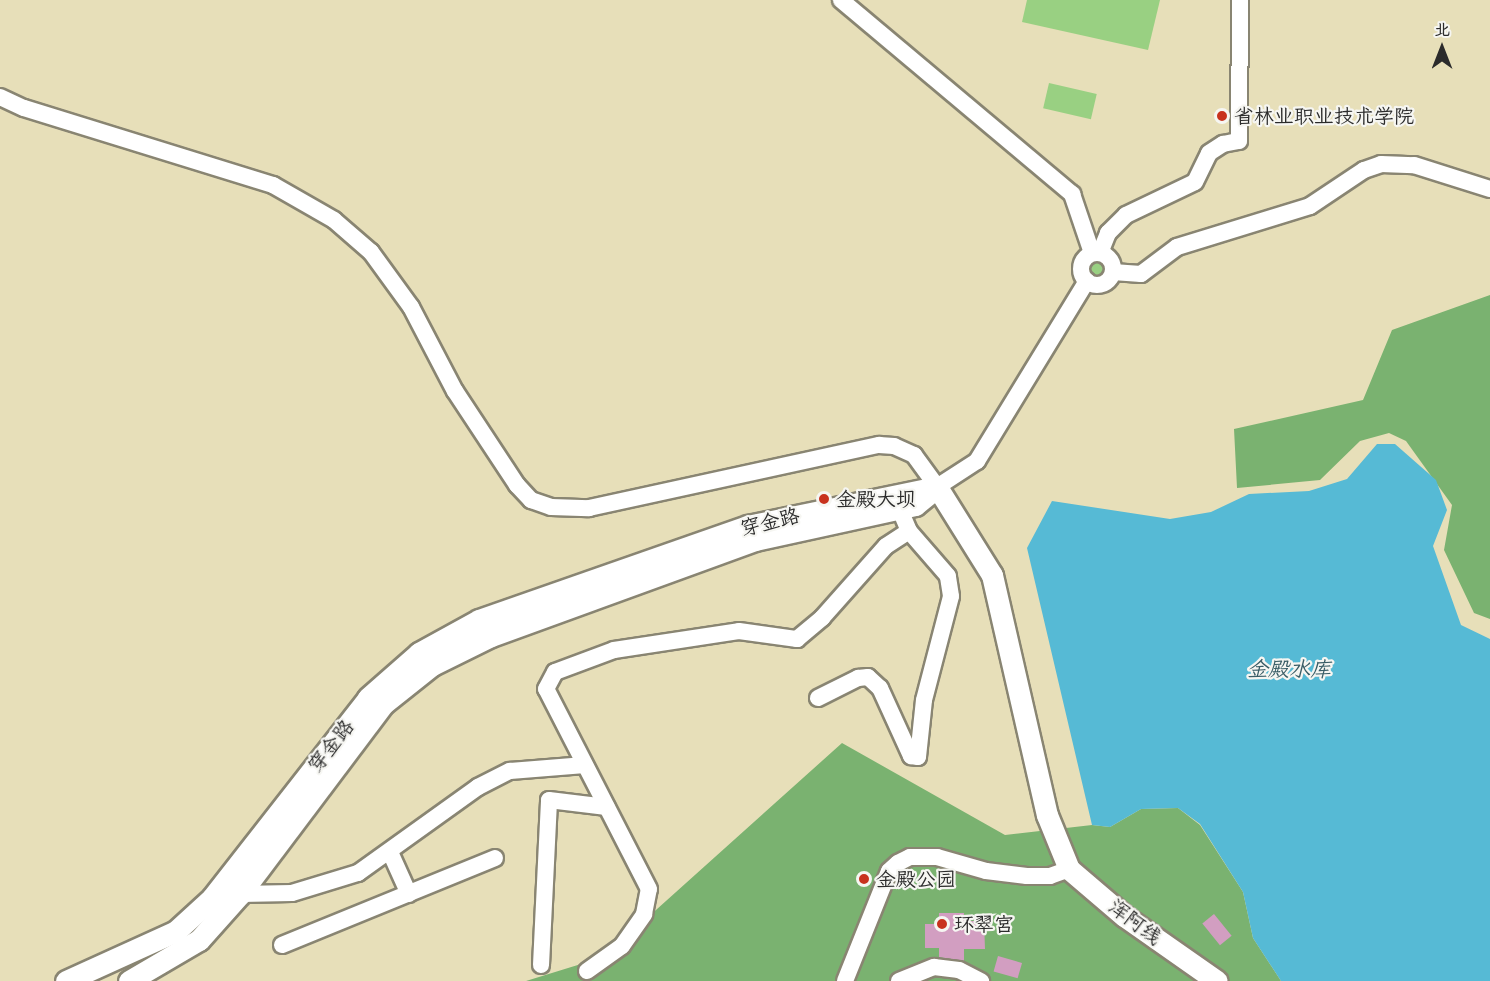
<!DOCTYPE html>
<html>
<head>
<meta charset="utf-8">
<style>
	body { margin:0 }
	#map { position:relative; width:1490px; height:981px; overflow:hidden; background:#e7dfb9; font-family:Itim,"LXGW WenKai TC",sans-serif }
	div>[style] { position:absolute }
	.green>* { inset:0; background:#99d082; transform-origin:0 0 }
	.round { border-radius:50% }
	.forest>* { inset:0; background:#7ab270 }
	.water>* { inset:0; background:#56bad5 }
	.building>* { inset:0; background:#d29ec1; transform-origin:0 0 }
	.roads { filter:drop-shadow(2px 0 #898572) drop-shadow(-2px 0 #898572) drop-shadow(0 2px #898572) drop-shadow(0 -2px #898572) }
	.minor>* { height:16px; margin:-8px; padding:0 8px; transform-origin:8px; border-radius:8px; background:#fff }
	.minor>.ring { margin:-8px; padding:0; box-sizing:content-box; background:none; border:16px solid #fff; border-radius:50% }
	.major>* { height:21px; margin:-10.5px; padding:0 10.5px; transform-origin:10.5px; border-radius:10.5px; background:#fff }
	.dots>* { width:16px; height:16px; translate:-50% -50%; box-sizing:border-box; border:3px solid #f6f6f2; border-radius:50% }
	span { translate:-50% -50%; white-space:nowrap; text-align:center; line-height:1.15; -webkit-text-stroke:4.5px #f6f6f2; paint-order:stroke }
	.poi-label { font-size:20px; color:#2b2b2b }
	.left { translate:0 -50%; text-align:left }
	.street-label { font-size:20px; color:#2b2b2b }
	.water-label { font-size:21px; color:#3a5d66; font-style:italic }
	.north { position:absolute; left:1412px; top:18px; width:60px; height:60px; -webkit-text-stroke:4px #f6f6f2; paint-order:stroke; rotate:0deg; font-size:16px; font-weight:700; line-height:24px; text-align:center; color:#2b2b2b }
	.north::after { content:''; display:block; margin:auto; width:21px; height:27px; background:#2b2b2b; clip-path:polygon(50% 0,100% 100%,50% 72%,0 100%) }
</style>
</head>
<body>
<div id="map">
	<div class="green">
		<i style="clip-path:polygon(1027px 0,1160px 0,1148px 50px,1022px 22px)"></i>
		<i style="left:1049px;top:83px;width:49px;height:26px;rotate:13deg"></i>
		<i class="round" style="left:1086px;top:258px;width:22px;height:22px"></i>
	</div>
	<div class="forest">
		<i style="clip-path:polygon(1490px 295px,1490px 619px,1474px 613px,1444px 550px,1452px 505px,1406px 441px,1389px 433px,1360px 441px,1320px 480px,1237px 488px,1234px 429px,1363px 400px,1392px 330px)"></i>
		<i style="clip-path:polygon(842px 743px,1005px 835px,1092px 825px,1110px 827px,1141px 809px,1178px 808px,1200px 825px,1243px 892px,1253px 938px,1281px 981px,526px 981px,581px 964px,588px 971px)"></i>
	</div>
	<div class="water">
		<i style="clip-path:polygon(1377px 444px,1395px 444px,1436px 480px,1447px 510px,1433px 546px,1461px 625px,1490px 639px,1490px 981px,1281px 981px,1253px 938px,1243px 892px,1200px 824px,1178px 808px,1141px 809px,1110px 827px,1092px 825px,1027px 548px,1052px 501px,1170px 519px,1211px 512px,1249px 494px,1309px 491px,1347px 479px)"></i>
	</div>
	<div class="building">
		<i style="clip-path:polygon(939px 913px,964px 913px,964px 921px,984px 921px,985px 949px,964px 949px,964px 961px,939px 957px,939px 948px,925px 948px,925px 924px,939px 924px)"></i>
		<i style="left:1214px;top:914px;width:28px;height:15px;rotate:51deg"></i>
		<i style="left:998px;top:956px;width:25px;height:16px;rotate:16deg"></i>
	</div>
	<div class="roads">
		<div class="minor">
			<i style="left:841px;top:0;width:302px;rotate:40deg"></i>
			<i style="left:1072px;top:194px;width:62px;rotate:71.3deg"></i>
			<i style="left:0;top:97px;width:26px;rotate:25deg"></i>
			<i style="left:24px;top:108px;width:261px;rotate:17.2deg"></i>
			<i style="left:273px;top:185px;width:70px;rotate:29.8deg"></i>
			<i style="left:334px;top:220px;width:49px;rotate:40.9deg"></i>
			<i style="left:371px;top:252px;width:68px;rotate:54deg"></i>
			<i style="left:411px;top:307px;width:95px;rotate:62.4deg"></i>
			<i style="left:455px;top:391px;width:113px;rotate:56.6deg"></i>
			<i style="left:517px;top:485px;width:21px;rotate:47deg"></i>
			<i style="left:531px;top:500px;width:21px;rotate:19deg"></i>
			<i style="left:551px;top:507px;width:38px;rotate:2deg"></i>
			<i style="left:589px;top:508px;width:297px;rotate:-12.3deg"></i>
			<i style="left:879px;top:445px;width:15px;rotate:4deg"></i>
			<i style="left:894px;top:446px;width:22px;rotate:24deg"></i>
			<i style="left:914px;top:455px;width:39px;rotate:54deg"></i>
			<i style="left:937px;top:487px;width:48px;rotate:-33deg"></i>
			<i style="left:977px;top:461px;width:211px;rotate:-58.6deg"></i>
			<i class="ring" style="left:1081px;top:253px;width:16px;height:16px"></i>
			<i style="left:1100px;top:253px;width:22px;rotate:-68deg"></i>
			<i style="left:1108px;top:233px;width:25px;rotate:-45deg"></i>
			<i style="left:1126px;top:215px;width:76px;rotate:-25.6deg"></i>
			<i style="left:1195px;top:182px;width:32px;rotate:-64deg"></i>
			<i style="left:1209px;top:153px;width:17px;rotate:-33deg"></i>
			<i style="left:1223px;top:144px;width:16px;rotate:-11deg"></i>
			<i style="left:1239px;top:141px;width:141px;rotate:-89.6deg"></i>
			<i style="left:1113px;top:272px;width:28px;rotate:4deg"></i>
			<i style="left:1141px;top:274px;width:45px;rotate:-36.9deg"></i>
			<i style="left:1177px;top:247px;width:139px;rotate:-17.1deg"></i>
			<i style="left:1310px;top:206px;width:65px;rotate:-33.7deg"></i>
			<i style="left:1364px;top:170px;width:18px;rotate:-19deg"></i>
			<i style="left:1381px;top:164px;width:33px;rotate:2deg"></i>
			<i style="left:1414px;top:165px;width:80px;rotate:17.5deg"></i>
			<i style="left:818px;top:698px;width:45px;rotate:-26.6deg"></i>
			<i style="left:858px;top:678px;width:10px;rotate:-6deg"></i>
			<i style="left:868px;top:677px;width:16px;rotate:43deg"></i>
			<i style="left:880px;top:688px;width:75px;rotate:65.5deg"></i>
			<i style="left:911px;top:756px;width:7px;rotate:8deg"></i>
			<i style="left:918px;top:757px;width:57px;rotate:-84deg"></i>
			<i style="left:924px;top:700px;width:107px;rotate:-75.4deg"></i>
			<i style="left:951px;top:596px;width:20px;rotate:-99deg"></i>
			<i style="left:948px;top:576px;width:60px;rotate:-130.9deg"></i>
			<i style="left:390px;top:852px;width:46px;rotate:65.7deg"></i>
			<i style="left:240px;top:894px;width:52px;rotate:-1.1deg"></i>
			<i style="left:292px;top:893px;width:69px;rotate:-16.9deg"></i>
			<i style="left:358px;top:873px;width:148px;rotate:-35.6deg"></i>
			<i style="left:478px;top:787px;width:36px;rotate:-27deg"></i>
			<i style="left:510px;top:771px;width:75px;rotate:-4.6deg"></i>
			<i style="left:282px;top:945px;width:230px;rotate:-22.2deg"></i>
			<i style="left:541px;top:965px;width:165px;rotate:-87.2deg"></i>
			<i style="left:549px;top:800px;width:58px;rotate:6.9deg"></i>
			<i style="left:587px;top:971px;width:43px;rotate:-35.5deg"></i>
			<i style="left:622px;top:946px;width:39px;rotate:-55deg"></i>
			<i style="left:644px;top:914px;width:25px;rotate:-79deg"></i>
			<i style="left:649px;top:889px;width:225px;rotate:-117.2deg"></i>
			<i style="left:546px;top:689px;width:19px;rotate:-62deg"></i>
			<i style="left:555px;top:672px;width:63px;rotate:-20.4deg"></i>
			<i style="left:614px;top:650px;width:126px;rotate:-8.6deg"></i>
			<i style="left:739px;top:631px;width:59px;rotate:7.9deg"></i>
			<i style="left:797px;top:639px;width:33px;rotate:-40deg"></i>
			<i style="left:822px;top:618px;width:96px;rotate:-48.4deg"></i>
			<i style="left:886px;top:546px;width:27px;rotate:-33deg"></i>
			<i style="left:909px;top:531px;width:26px;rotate:-113deg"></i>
			<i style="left:845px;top:981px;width:118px;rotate:-68.2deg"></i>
			<i style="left:889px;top:871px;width:12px;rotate:-42deg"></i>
			<i style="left:898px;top:863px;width:13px;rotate:-27deg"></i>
			<i style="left:910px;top:857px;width:27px"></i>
			<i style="left:937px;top:857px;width:51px;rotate:15.9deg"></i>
			<i style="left:986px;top:871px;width:41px;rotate:7deg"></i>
			<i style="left:1027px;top:876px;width:23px"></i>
			<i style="left:1050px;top:876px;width:20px;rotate:-20deg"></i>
			<i style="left:899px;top:981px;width:38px;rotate:-22deg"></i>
			<i style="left:934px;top:967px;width:25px;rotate:7deg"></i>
			<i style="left:959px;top:970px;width:25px;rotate:27deg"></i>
		</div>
		<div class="major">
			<i style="left:937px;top:487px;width:104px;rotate:58deg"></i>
			<i style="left:992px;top:575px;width:246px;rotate:77.1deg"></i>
			<i style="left:1047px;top:815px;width:58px;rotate:67.8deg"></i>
			<i style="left:1069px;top:869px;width:72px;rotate:40.5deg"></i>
			<i style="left:1124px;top:916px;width:113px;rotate:35deg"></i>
			<i style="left:66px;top:981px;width:121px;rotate:-24.4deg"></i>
			<i style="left:176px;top:931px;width:49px;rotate:-42.5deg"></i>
			<i style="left:212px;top:898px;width:254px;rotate:-52deg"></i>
			<i style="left:368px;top:698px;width:68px;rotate:-41.4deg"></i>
			<i style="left:419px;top:653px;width:68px;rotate:-28.8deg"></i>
			<i style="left:479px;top:620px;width:285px;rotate:-19.3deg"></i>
			<i style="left:748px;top:526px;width:193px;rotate:-11.7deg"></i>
			<i style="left:129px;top:981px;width:81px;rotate:-30.4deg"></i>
			<i style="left:199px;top:940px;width:62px;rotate:-48.3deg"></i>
			<i style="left:240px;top:894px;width:238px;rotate:-53deg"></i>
			<i style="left:383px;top:704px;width:63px;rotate:-38.5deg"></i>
			<i style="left:432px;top:665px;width:66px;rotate:-26.2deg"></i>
			<i style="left:491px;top:636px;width:281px;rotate:-20deg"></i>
			<i style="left:755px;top:540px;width:164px;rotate:-12.3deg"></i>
			<i style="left:915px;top:505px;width:28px;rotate:-39deg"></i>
		</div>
	</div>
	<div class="dots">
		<i style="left:1222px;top:116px;background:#c8321e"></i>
		<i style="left:824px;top:499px;background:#c8321e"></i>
		<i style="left:864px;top:879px;background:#c8321e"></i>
		<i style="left:942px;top:924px;background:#c8321e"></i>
	</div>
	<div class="poi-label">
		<span class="left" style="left:1234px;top:116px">省林业职业技术学院</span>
		<span class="left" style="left:836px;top:499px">金殿大坝</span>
		<span class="left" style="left:876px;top:879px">金殿公园</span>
		<span class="left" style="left:954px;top:924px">环翠宫</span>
	</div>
	<div class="street-label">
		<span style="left:770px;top:522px;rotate:-14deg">穿金路</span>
		<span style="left:331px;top:746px;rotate:-52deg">穿金路</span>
		<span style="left:1135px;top:922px;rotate:37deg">浑阿线</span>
	</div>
	<div class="water-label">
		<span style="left:1289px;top:669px">金殿水库</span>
	</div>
	<div class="north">北</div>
</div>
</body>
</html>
